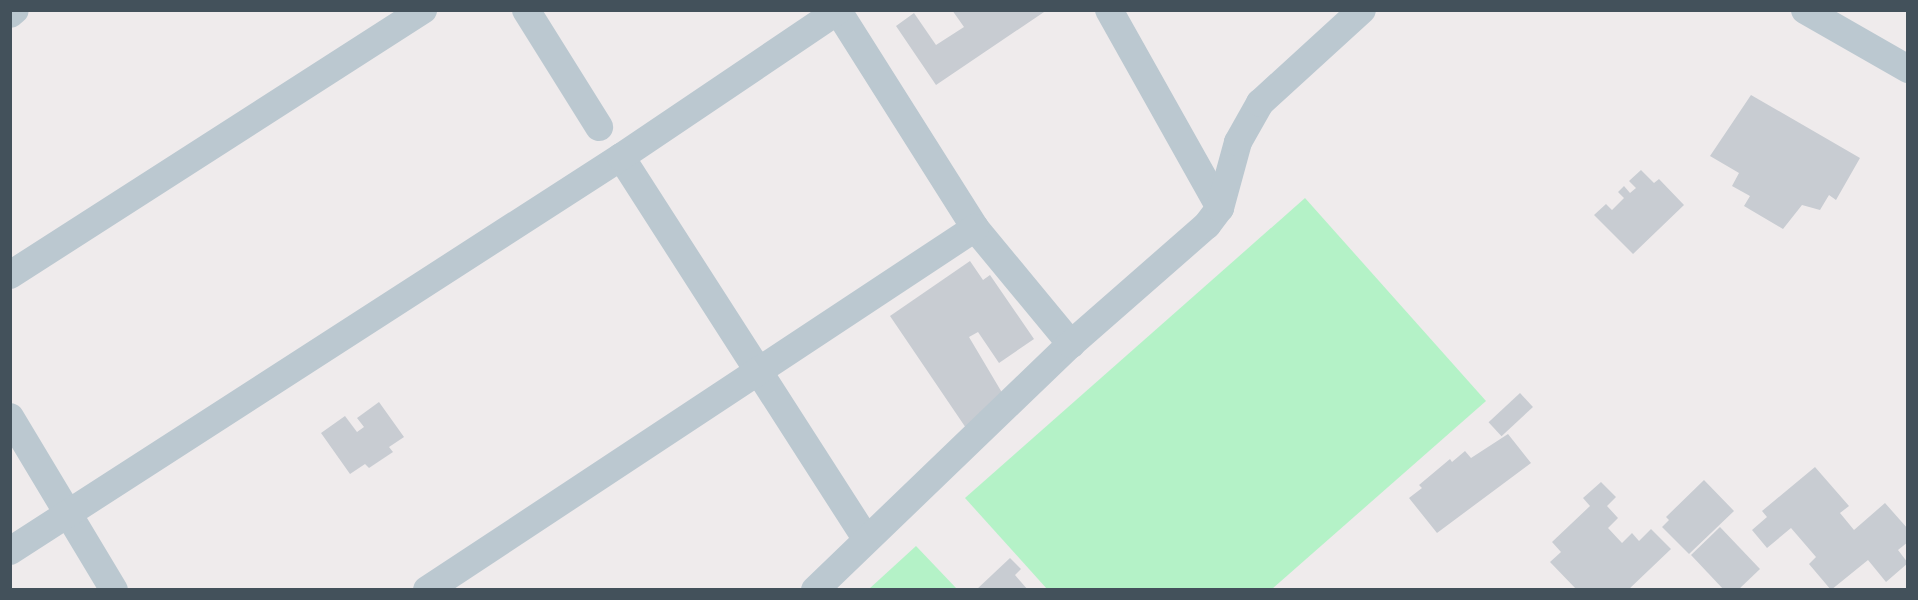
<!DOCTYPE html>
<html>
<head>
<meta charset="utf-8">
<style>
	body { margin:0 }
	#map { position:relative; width:1918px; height:600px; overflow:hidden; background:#efebec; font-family:Raleway,sans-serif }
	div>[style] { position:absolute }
	.green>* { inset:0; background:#b4f2c7 }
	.building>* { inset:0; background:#c8ccd2; transform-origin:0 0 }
	.street>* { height:28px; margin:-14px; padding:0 14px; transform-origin:14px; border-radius:14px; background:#bbc8d0 }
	span { translate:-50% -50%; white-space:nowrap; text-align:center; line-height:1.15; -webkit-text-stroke:6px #fff; paint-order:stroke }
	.frame { position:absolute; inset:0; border:12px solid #43515b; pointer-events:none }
</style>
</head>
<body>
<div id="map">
	<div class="green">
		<i style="clip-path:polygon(1305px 198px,1486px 401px,1272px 589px,1047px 589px,965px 498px)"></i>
		<i style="clip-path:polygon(916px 546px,957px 589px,869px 589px)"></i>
	</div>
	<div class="building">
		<i style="clip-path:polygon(952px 10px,1047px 10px,936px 85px,896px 26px,914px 13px,936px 45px,964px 27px)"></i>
		<i style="clip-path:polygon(1751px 95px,1860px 158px,1836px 200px,1829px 195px,1820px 210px,1802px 205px,1783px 229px,1744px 206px,1750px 196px,1732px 186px,1739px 173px,1710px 156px)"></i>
		<i style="clip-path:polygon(1641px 170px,1654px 183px,1659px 179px,1684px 205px,1633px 254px,1594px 215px,1606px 204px,1612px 210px,1624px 198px,1618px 192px,1624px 186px,1630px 193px,1636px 188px,1629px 181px)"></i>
		<i style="clip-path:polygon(970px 261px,983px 280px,990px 275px,1034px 339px,999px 363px,978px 332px,969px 337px,1004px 396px,968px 431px,890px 316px)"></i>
		<i style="left:1520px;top:393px;width:19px;height:43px;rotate:47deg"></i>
		<i style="clip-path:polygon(379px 402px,404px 437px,389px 447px,393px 452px,369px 468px,365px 464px,350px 474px,321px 433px,345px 416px,357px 432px,364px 427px,357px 418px)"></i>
		<i style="clip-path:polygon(1508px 434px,1531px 463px,1437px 533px,1409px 498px,1422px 488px,1419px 485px,1450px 459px,1452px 462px,1465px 451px,1471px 458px)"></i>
		<i style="clip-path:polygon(1815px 467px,1849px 506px,1840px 513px,1854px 530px,1885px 503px,1908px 529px,1908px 542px,1898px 550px,1908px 563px,1886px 582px,1868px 560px,1831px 590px,1809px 564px,1816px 557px,1791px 528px,1767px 548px,1752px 530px,1767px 517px,1762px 511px)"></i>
		<i style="clip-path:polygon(1704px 480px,1734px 511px,1689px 554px,1662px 527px,1669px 520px,1666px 517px)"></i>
		<i style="clip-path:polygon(1601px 482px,1616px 497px,1607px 506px,1618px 518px,1608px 528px,1622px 543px,1632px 533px,1639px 541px,1651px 529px,1671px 549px,1628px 590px,1577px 590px,1550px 562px,1561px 552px,1552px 542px,1590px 506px,1583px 498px)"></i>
		<i style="clip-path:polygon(1720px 527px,1760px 569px,1738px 590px,1724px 590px,1691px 555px)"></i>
		<i style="clip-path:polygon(1010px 558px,1021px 569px,1015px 575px,1028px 590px,976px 590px)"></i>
	</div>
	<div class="street">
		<i style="left:526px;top:10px;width:138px;rotate:58deg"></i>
		<i style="left:1109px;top:10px;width:227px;rotate:60.7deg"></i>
		<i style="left:1805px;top:10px;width:119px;rotate:29.8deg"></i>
		<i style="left:838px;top:11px;width:257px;rotate:57.7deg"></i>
		<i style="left:975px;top:228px;width:151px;rotate:50.4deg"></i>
		<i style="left:10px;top:14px;width:6px;rotate:-39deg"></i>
		<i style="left:621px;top:157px;width:454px;rotate:57.3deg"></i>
		<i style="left:10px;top:275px;width:491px;rotate:-32.7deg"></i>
		<i style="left:10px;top:417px;width:202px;rotate:59deg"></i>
		<i style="left:10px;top:551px;width:727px;rotate:-32.82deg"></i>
		<i style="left:621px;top:157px;width:263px;rotate:-34deg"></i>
		<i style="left:427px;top:590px;width:657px;rotate:-33.45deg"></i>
		<i style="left:815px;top:590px;width:355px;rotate:-43.9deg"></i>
		<i style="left:1071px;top:344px;width:181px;rotate:-41.2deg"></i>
		<i style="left:1207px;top:225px;width:21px;rotate:-53deg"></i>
		<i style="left:1220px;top:208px;width:68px;rotate:-74.7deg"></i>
		<i style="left:1238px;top:142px;width:45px;rotate:-60.6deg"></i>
		<i style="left:1260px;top:103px;width:138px;rotate:-42.4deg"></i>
	</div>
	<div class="frame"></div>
</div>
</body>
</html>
